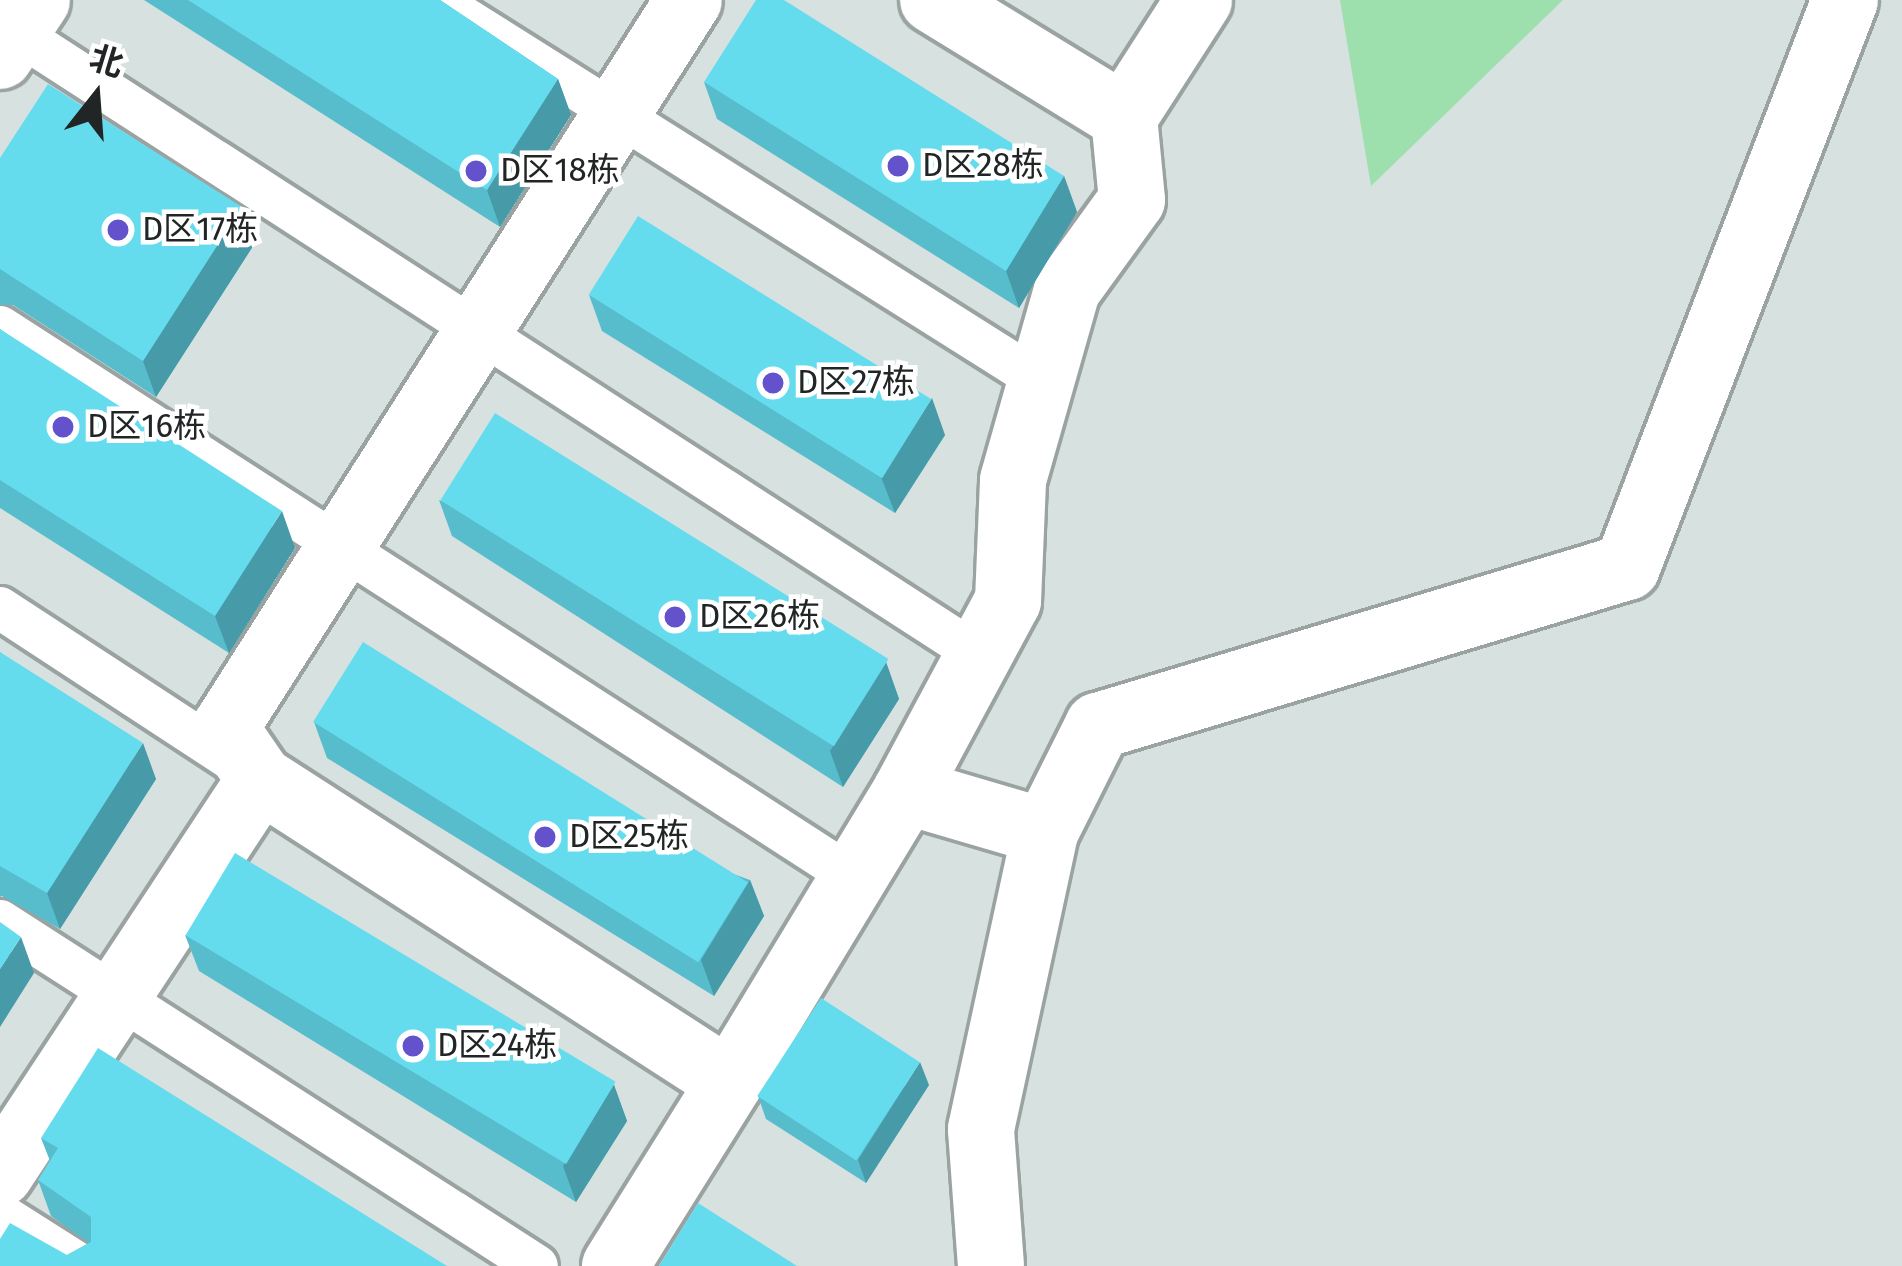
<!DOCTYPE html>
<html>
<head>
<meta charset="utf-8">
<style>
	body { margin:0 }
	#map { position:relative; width:1902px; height:1266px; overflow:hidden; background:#d7e1e0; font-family:"Fira Sans","Noto Sans SC",sans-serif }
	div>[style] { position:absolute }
	.green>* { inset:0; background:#9ddfad }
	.roads { filter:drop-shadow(3px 0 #9aa3a2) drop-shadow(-3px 0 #9aa3a2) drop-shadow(0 3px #9aa3a2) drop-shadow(0 -3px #9aa3a2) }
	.lane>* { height:42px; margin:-21px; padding:0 21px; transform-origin:21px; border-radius:21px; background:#fff }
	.street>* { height:66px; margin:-33px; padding:0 33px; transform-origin:33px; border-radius:33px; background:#fff }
	.wall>* { inset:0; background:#57bdcd }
	.shaded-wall>* { inset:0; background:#479aa7 }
	.building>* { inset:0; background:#65dcee; transform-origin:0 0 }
	.dots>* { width:33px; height:33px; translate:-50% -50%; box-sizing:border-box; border:6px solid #fff; border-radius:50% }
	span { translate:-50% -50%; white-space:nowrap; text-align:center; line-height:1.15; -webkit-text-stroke:9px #fff; paint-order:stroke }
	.poi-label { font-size:33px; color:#222525 }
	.left { translate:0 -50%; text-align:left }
	.north { position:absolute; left:36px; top:36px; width:120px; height:120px; -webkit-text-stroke:9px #fff; paint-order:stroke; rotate:17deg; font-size:33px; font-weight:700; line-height:48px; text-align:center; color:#222525 }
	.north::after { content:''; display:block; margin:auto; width:42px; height:54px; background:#222525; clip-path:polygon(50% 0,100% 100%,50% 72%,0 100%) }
</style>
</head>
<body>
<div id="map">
	<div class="green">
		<i style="clip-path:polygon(1340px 0,1563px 0,1371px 186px)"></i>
	</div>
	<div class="roads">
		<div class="lane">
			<i style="left:436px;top:0;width:720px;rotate:32.23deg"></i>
			<i style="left:0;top:22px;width:1166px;rotate:32.89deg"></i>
			<i style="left:0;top:327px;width:1019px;rotate:32.82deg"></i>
			<i style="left:0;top:608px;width:287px;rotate:33.2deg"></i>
			<i style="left:0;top:921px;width:638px;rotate:32.72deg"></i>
			<i style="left:0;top:1214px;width:97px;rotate:32.4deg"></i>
		</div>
		<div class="street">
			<i style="left:0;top:56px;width:67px;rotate:-56.5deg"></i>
			<i style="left:1124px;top:117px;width:139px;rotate:-57.3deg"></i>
			<i style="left:260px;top:779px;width:559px;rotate:32.81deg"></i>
			<i style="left:730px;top:1082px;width:340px;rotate:-58.8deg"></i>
			<i style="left:906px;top:791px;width:145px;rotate:16.4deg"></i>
			<i style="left:1045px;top:832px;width:119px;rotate:-63.4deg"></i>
			<i style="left:1098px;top:726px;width:552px;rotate:-16.73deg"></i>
			<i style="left:1627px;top:567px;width:607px;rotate:-68.97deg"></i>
			<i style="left:906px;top:791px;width:216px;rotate:-61.8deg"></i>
			<i style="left:1008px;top:601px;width:121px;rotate:-87.6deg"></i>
			<i style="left:1013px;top:480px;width:198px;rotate:-74.1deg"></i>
			<i style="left:1067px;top:290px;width:111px;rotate:-54.2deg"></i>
			<i style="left:1132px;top:200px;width:83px;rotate:-95.5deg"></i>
			<i style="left:1124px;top:117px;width:224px;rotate:-148.5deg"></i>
			<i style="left:0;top:1174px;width:473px;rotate:-56.6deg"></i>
			<i style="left:260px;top:779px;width:62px;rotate:-124.5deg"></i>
			<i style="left:225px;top:728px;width:863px;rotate:-57.49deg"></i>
			<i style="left:615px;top:1266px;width:217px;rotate:-58deg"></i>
			<i style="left:991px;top:1266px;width:137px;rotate:-94.2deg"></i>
			<i style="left:981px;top:1129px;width:304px;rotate:-77.8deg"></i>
		</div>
	</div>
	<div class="wall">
		<i style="clip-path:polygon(144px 0,440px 0,558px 79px,571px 115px,500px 227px)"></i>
		<i style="clip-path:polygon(704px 82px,1064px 176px,1077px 212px,1019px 308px,717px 119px)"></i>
		<i style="clip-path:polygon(0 158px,255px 243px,156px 397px,13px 305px,0 305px)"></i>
		<i style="clip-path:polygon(589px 295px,945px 435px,895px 513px,602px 331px)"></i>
		<i style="clip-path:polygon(0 329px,295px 548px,229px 653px,0 508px)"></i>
		<i style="clip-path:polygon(439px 500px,886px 662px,899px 699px,843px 787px,452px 536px)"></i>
		<i style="clip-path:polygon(0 652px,156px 779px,60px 929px,2px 896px,0 897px)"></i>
		<i style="clip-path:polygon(314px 722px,750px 880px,764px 916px,714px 996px,327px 758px)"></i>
		<i style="clip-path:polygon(185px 935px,614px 1085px,627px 1121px,576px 1202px,199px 971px)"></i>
		<i style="clip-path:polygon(929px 1085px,866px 1183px,766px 1119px,758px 1096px)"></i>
		<i style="clip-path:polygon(41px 1138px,447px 1266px,67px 1255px,89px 1243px,51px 1216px,38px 1180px,50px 1161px)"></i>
	</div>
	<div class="shaded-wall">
		<i style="clip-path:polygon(558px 79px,571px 115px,500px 227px,487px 190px)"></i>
		<i style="clip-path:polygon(1064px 176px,1077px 212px,1019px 308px,1006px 271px)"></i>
		<i style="clip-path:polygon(242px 207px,255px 243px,156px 397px,143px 361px)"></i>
		<i style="clip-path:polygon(932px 398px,945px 435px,895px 513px,881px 477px)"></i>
		<i style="clip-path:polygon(282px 511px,295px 548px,229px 653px,215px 616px)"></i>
		<i style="clip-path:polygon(886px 662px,899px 699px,843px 787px,830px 751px)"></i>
		<i style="clip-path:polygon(143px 743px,156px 779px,60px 929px,47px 893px)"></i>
		<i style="clip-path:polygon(750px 880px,764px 916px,714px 996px,701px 960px)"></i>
		<i style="clip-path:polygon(21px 937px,34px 973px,0 1027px,0 969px)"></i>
		<i style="clip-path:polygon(920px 1062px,929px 1085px,866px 1183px,858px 1160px)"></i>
		<i style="clip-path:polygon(614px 1085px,627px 1121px,576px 1202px,563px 1166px)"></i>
	</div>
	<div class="building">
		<i style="clip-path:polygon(188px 0,440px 0,558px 79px,487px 190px)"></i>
		<i style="clip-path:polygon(756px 0,784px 0,1064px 176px,1006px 271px,704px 82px)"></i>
		<i style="clip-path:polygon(48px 84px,242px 207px,143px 361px,0 269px,0 158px)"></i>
		<i style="left:638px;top:216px;width:346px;height:93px;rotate:32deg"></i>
		<i style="clip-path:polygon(0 329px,282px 511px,215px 616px,0 480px)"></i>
		<i style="left:495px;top:413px;width:464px;height:103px;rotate:32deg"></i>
		<i style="left:363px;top:642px;width:454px;height:94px;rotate:32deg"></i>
		<i style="clip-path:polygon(0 652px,143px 743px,47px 893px,0 866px)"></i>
		<i style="left:235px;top:853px;width:444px;height:96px;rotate:31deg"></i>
		<i style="clip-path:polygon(0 922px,21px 937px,0 969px)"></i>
		<i style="left:821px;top:998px;width:118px;height:117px;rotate:33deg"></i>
		<i style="clip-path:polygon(98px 1048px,447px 1266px,0 1266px,0 1239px,10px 1223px,67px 1255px,91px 1242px,91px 1217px,38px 1180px,58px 1148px,41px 1138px)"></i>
		<i style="clip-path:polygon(698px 1203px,797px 1266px,659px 1266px)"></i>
	</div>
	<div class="dots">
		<i style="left:898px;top:166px;background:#6352cb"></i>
		<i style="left:476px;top:171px;background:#6352cb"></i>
		<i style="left:118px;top:230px;background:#6352cb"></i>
		<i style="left:773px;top:383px;background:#6352cb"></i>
		<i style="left:63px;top:427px;background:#6352cb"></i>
		<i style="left:675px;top:617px;background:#6352cb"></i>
		<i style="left:545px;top:837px;background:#6352cb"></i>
		<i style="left:413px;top:1046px;background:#6352cb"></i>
	</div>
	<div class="poi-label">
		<span class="left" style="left:922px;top:166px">D区28栋</span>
		<span class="left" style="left:500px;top:171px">D区18栋</span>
		<span class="left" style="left:142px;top:230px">D区17栋</span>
		<span class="left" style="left:797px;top:383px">D区27栋</span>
		<span class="left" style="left:87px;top:427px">D区16栋</span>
		<span class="left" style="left:699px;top:617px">D区26栋</span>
		<span class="left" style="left:569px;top:837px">D区25栋</span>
		<span class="left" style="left:437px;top:1046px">D区24栋</span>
	</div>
	<div class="north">北</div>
</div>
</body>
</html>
